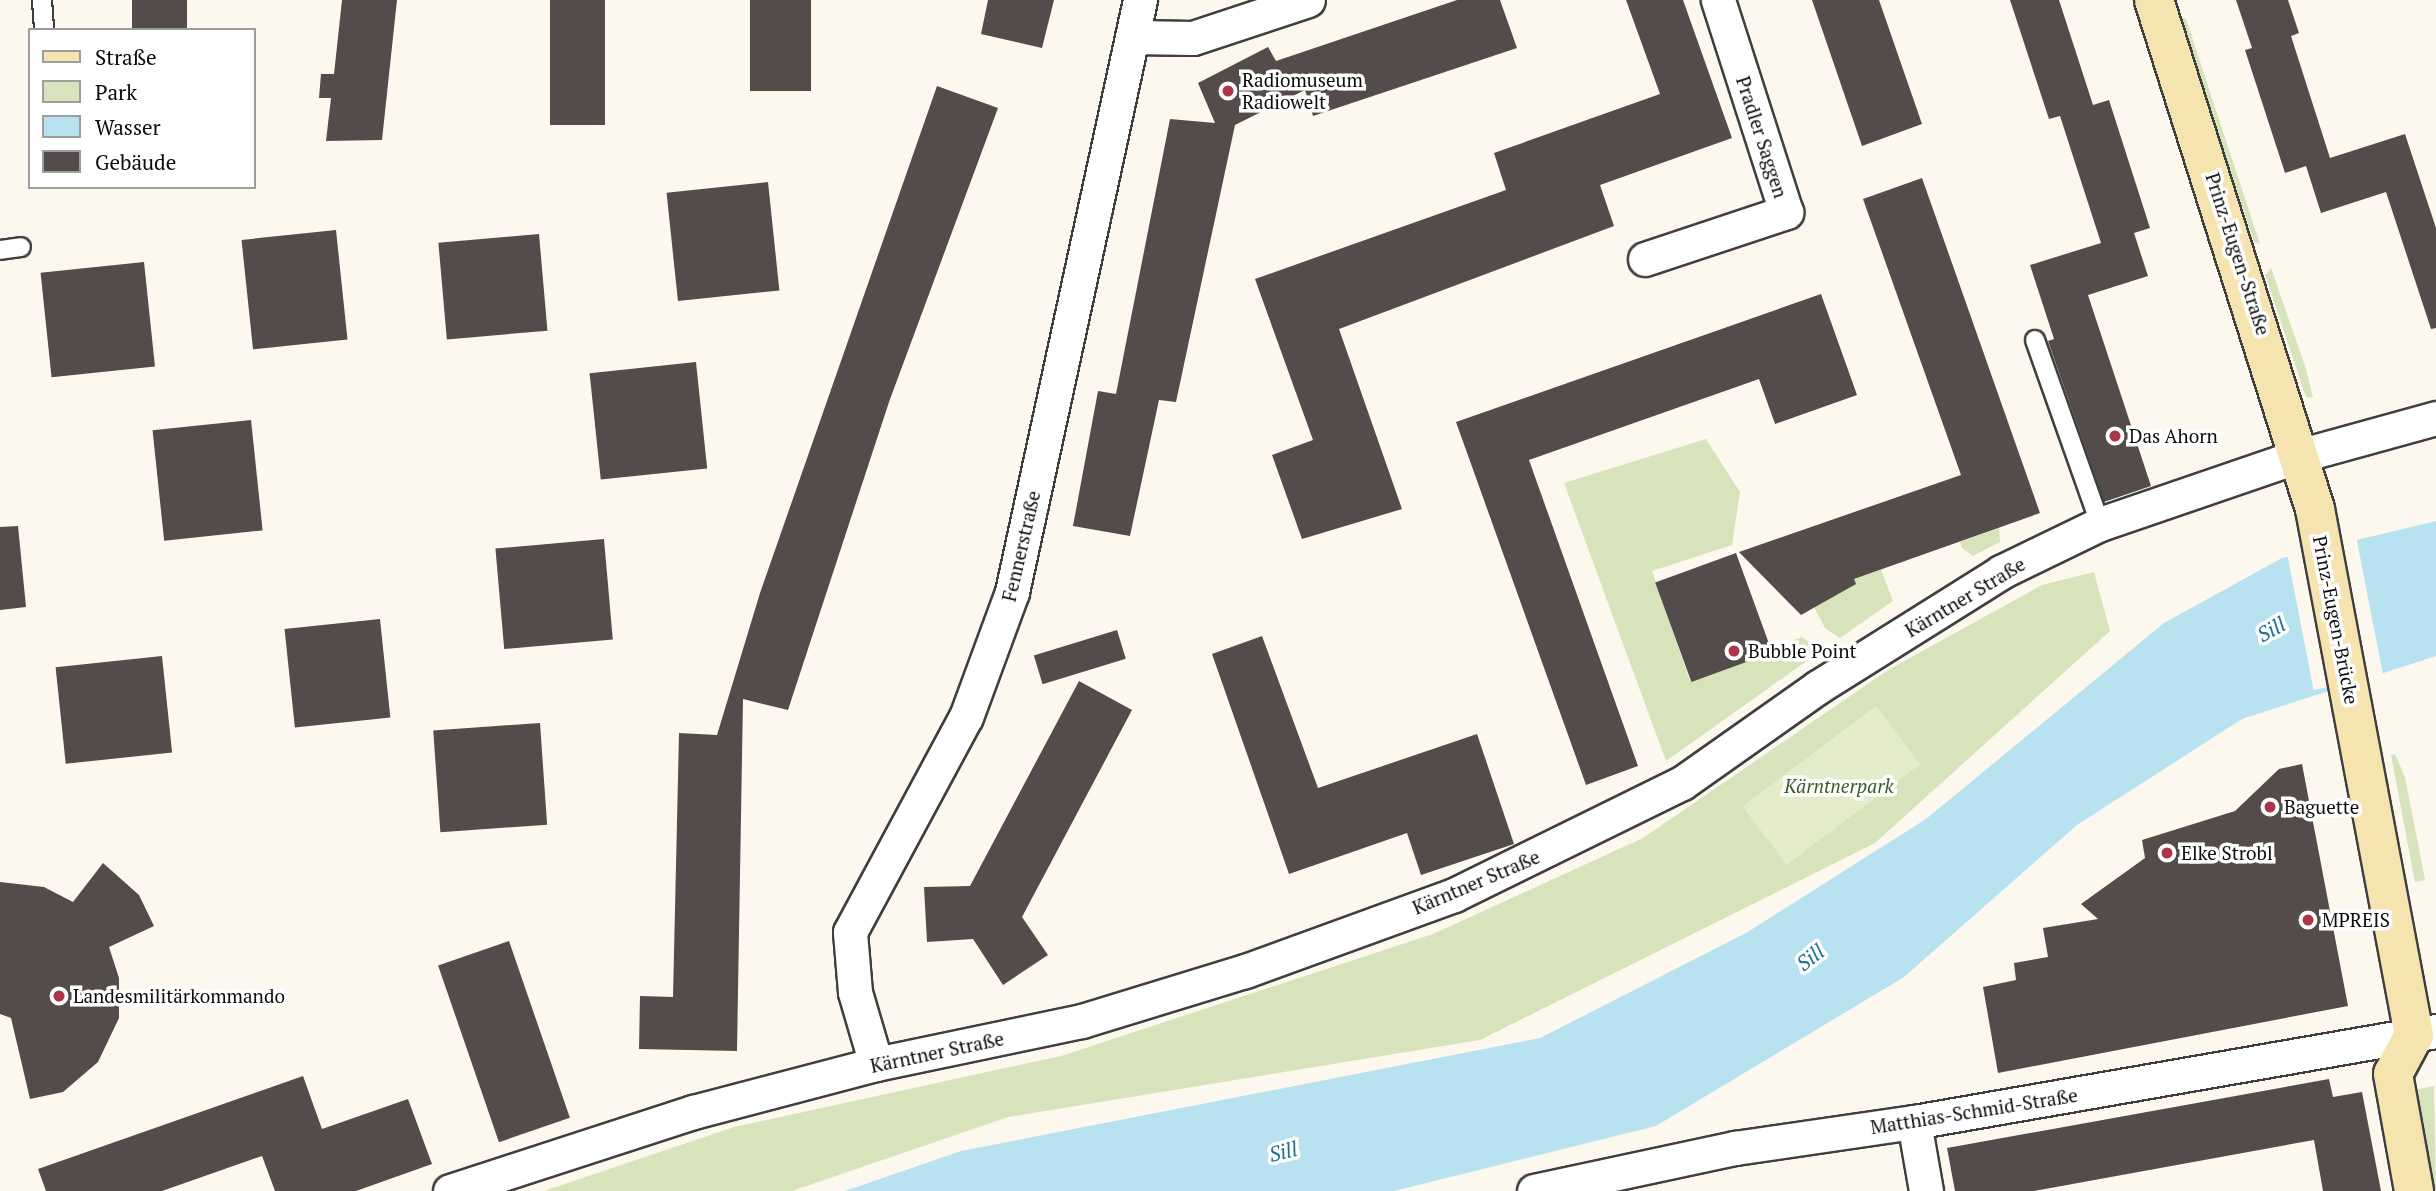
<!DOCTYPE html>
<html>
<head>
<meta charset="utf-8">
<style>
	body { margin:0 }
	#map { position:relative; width:2436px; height:1191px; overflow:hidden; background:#fdf8ee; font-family:"PT Serif",serif }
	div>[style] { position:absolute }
	.green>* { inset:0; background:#d6e3bb }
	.pitch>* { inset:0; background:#e5eccc; transform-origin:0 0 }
	.water>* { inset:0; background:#b8e2ef }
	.pier>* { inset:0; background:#fdf8ee; transform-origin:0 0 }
	.building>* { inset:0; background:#544c4a; transform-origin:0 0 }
	.roads { filter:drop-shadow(2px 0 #3f3f3f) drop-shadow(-2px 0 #3f3f3f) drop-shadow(0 2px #3f3f3f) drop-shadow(0 -2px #3f3f3f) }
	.lane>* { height:18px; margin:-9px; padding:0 9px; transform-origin:9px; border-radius:9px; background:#fff }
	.street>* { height:33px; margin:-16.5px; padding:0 16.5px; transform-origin:16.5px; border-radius:16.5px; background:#fff }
	.secondary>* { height:38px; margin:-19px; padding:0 19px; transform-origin:19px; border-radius:19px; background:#f6e4b0 }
	.dots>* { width:19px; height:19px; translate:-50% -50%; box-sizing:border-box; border:4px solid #fff; border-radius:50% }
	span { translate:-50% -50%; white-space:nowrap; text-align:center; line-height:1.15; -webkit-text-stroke:7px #fff; paint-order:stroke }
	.poi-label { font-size:19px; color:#0c0c0c }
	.left { translate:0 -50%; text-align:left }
	.street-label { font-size:19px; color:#0c0c0c }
	.park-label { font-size:19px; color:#385c24; font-style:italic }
	.water-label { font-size:21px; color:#247090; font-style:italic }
	.legend { position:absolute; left:28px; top:28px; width:228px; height:161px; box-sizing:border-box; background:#fff; border:2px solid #9e9e9e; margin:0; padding:9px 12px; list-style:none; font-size:21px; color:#0c0c0c }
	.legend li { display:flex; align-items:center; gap:14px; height:35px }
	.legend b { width:35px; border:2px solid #9e9e9e }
</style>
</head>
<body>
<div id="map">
	<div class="green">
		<i style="clip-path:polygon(2179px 16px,2186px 19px,2260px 244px,2254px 242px)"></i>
		<i style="clip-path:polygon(2271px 268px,2305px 366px,2313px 398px,2306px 397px,2265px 275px)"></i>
		<i style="clip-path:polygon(1706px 439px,1740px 492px,1732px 545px,1652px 571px,1690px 681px,1802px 637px,1821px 651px,1666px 761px,1564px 483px)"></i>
		<i style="clip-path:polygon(1999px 528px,2000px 542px,1973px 556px,1962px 548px,1960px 542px)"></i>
		<i style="clip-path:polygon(1881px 570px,1893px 601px,1840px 638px,1825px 628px,1814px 607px,1854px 579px)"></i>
		<i style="clip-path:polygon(2094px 572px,2110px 631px,1875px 843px,1480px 1040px,1008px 1117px,792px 1191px,544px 1191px,734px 1127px,1061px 1056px,1433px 934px,1643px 838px,1888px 670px,2042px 585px)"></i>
		<i style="clip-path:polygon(2395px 754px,2405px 777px,2425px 880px,2415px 882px,2391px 755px)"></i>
		<i style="clip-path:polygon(2434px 1086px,2436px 1191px,2429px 1191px,2410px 1091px)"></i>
	</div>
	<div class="pitch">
		<i style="left:1876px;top:706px;width:73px;height:167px;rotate:53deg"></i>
	</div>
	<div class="water">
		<i style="clip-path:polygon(2436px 521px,2436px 656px,2242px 719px,2077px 825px,1904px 977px,1656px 1126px,1394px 1191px,845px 1191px,961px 1151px,1540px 1038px,1746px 933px,1926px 819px,2164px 623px,2282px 558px)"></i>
	</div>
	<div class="pier">
		<i style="left:2356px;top:536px;width:143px;height:71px;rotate:79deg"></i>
	</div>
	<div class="building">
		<i style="left:132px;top:0;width:55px;height:30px"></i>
		<i style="clip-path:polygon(342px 0,397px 0,382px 140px,326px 141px,331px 98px,319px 98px,321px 74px,334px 74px)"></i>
		<i style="left:550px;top:0;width:55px;height:125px"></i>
		<i style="left:750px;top:0;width:61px;height:91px"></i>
		<i style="clip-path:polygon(988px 0,1054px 0,1042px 48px,981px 34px)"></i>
		<i style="clip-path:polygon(1457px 0,1500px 0,1517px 48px,1313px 116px,1305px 90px,1235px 125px,1176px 402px,1159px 400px,1130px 536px,1073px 526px,1098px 391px,1116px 394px,1170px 119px,1215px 123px,1198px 83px,1268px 47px,1276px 61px)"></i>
		<i style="clip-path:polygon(1626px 0,1683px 0,1732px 138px,1600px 185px,1614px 226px,1339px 329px,1402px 509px,1302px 539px,1272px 455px,1313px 440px,1255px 279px,1506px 190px,1494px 153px,1660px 94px)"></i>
		<i style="clip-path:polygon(1812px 0,1879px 0,1922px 124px,1862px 146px)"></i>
		<i style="clip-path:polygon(2010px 0,2059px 0,2093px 105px,2109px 100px,2150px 228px,2134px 233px,2148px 276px,2088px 295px,2151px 486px,2104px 502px,2048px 341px,2054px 339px,2030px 265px,2101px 243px,2060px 116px,2049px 119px)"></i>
		<i style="clip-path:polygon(2236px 0,2288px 0,2299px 33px,2291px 36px,2330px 158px,2405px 134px,2436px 228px,2436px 328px,2431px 329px,2386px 192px,2321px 213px,2306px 166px,2285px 173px,2245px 50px,2252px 48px)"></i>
		<i style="clip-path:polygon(937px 86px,998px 108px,889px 402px,788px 710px,743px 699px,737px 1051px,639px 1049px,640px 996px,673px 997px,679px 733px,717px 735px,760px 593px)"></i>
		<i style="clip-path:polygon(1922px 178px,2040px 513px,1854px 579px,1856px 584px,1801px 615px,1739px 552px,1961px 475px,1863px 199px)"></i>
		<i style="left:768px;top:182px;width:109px;height:102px;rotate:84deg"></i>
		<i style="left:336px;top:230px;width:110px;height:95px;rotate:84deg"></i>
		<i style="left:539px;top:234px;width:97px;height:101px;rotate:85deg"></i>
		<i style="left:144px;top:262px;width:105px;height:104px;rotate:84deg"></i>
		<i style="clip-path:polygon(1821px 294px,1857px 395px,1775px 424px,1759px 379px,1529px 460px,1638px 766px,1586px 785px,1456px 422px)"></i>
		<i style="left:696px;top:362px;width:107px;height:107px;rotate:84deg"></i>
		<i style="left:251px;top:420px;width:111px;height:99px;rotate:84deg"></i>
		<i style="clip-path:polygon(18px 526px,26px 607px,0 610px,0 527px)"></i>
		<i style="left:604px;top:539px;width:101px;height:109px;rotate:85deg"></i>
		<i style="left:1736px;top:553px;width:106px;height:86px;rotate:70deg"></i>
		<i style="left:380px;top:619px;width:99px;height:96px;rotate:84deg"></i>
		<i style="left:1117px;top:630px;width:30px;height:87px;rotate:73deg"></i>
		<i style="clip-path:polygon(1262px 636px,1318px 788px,1477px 734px,1514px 844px,1421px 875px,1407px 833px,1289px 874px,1212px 654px)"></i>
		<i style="left:162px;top:656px;width:97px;height:107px;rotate:84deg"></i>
		<i style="clip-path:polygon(1079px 681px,1132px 710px,1022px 917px,1048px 955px,1003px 985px,973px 939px,927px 942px,924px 887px,970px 886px)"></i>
		<i style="left:540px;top:723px;width:102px;height:107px;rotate:86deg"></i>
		<i style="clip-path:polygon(2302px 764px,2348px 1006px,1998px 1073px,1983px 987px,2016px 980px,2014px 963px,2048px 957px,2043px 928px,2098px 919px,2081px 904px,2145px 858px,2142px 840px,2235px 811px,2279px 769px)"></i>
		<i style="clip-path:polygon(103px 863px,139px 895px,154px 926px,109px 947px,119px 978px,119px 1018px,98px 1062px,63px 1092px,30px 1099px,11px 1018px,0 1014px,0 882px,44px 887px,73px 902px)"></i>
		<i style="left:509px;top:941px;width:187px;height:75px;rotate:71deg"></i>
		<i style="clip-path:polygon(303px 1076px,322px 1129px,408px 1099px,432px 1164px,356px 1191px,275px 1191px,262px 1156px,162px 1191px,46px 1191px,38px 1169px)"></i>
		<i style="clip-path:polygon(2329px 1079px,2333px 1097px,2362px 1092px,2381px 1191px,2323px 1191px,2314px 1140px,2034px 1191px,1955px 1191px,1947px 1148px)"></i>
	</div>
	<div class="roads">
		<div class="lane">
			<i style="left:42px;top:0;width:30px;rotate:86deg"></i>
			<i style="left:0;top:250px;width:21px;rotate:-8deg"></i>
			<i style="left:2035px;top:340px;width:195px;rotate:70.5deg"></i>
		</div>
		<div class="street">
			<i style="left:1132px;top:37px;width:61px;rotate:0.9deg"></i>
			<i style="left:1193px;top:38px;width:121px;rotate:-18.3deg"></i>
			<i style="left:1645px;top:259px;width:149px;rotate:-18.4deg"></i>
			<i style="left:1786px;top:212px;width:223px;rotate:-107.8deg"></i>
			<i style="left:876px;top:1064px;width:75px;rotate:-106.3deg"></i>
			<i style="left:855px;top:992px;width:60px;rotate:-94.8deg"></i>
			<i style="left:850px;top:932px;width:244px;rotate:-61.7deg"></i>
			<i style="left:966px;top:717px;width:133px;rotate:-69.8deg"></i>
			<i style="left:1012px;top:592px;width:606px;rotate:-77.8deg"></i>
			<i style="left:1914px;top:1122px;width:70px;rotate:80.1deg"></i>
			<i style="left:450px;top:1191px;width:256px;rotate:-18deg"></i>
			<i style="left:693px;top:1112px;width:189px;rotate:-14.7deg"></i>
			<i style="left:876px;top:1064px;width:210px;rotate:-11.8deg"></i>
			<i style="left:1082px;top:1021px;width:170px;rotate:-17.1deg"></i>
			<i style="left:1245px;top:971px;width:222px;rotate:-20deg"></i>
			<i style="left:1454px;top:895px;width:254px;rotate:-26.2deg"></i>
			<i style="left:1682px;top:783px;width:166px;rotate:-35.2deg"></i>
			<i style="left:1818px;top:687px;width:216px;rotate:-32.1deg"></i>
			<i style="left:2001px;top:572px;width:110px;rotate:-25.9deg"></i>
			<i style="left:2100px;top:524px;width:213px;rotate:-18.9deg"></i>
			<i style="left:2302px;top:455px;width:139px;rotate:-15.4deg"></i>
			<i style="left:1534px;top:1191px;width:206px;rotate:-12.1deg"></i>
			<i style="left:1735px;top:1148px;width:181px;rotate:-8.3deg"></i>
			<i style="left:1914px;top:1122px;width:530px;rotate:-9.89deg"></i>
		</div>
		<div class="secondary">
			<i style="left:2154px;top:0;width:534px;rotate:72.45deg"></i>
			<i style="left:2315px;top:509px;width:535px;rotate:79.34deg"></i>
			<i style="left:2414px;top:1035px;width:44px;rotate:118.3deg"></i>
			<i style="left:2393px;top:1074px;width:119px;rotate:79.8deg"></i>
		</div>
	</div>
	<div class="dots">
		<i style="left:1228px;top:91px;background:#ac344b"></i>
		<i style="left:2115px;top:436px;background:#ac344b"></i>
		<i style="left:1734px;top:651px;background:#ac344b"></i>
		<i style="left:2270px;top:807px;background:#ac344b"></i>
		<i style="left:2167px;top:853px;background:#ac344b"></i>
		<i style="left:2308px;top:920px;background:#ac344b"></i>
		<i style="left:59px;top:996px;background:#ac344b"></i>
	</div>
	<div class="poi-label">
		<span class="left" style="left:1242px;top:91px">Radiomuseum<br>Radiowelt</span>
		<span class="left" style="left:2129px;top:436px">Das Ahorn</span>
		<span class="left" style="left:1748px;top:651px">Bubble Point</span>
		<span class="left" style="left:2284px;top:807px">Baguette</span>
		<span class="left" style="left:2181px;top:853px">Elke Strobl</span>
		<span class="left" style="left:2322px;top:920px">MPREIS</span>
		<span class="left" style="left:73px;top:996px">Landesmilitärkommando</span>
	</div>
	<div class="street-label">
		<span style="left:1762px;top:137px;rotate:72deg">Pradler Saggen</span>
		<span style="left:2238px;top:254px;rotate:72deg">Prinz-Eugen-Straße</span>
		<span style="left:1021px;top:546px;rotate:-77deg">Fennerstraße</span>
		<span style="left:1965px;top:597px;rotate:-31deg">Kärntner Straße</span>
		<span style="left:2336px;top:620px;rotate:79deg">Prinz-Eugen-Brücke</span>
		<span style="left:1476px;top:882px;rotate:-23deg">Kärntner Straße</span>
		<span style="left:937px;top:1052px;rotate:-12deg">Kärntner Straße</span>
		<span style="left:1974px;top:1111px;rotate:-9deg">Matthias-Schmid-Straße</span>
	</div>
	<div class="park-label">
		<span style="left:1839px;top:786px">Kärntnerpark</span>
	</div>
	<div class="water-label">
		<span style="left:2271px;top:629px;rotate:-29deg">Sill</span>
		<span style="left:1810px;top:957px;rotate:-37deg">Sill</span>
		<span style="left:1283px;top:1151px;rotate:-13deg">Sill</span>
	</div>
	<ul class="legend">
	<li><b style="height:9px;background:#f6e4b0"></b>Straße</li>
	<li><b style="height:19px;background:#d6e3bb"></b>Park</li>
	<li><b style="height:19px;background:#b8e2ef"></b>Wasser</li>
	<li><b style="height:19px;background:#544c4a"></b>Gebäude</li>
	</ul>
</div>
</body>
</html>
